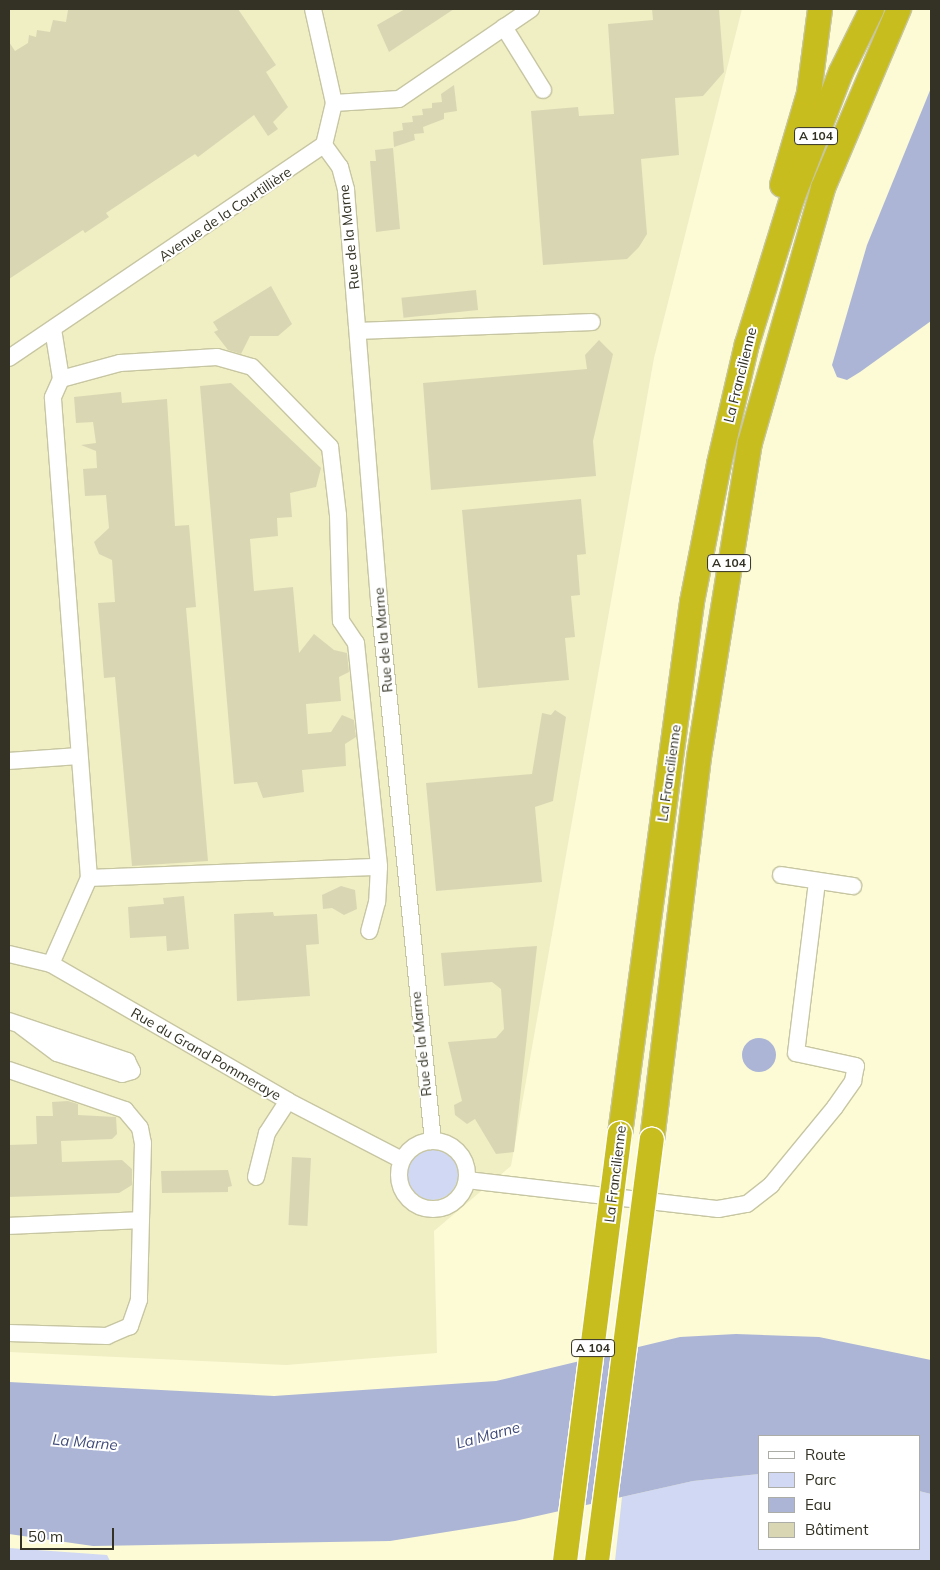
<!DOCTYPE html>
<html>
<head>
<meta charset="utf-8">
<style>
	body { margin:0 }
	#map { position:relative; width:940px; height:1570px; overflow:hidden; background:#fcfbd6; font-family:Mulish,sans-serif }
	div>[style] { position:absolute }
	.built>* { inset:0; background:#f0eec3 }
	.green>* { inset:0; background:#d0d8f3 }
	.round { border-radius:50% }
	.water>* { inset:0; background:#acb5d5 }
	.building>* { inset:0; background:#d9d7b3; transform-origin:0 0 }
	.roads { filter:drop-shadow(1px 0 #c7c6a2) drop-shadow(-1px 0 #c7c6a2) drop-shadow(0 1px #c7c6a2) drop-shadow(0 -1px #c7c6a2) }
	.minor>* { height:16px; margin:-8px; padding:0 8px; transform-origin:8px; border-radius:8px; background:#fff }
	.minor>.ring { margin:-8px; padding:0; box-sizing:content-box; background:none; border:16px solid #fff; border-radius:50% }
	.highway>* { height:24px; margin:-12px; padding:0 12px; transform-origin:12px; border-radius:12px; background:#c8bd1e }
	.bridges { filter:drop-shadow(1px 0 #fff) drop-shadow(-1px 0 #fff) drop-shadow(0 1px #fff) drop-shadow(0 -1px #fff) }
	.highway-bridge>* { height:24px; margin:-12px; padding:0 12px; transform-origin:12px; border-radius:12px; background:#c8bd1e }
	span { translate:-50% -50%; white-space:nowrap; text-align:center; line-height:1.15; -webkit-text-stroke:4px #fff; paint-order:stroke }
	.shield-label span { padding:1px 4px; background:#fff; border:1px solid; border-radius:4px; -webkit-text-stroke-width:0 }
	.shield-label { font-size:12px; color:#333224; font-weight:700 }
	.street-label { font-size:14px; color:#333224 }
	.water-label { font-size:15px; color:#414c7a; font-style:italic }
	.frame { position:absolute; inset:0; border:10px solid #333224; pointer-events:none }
	.legend { position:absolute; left:758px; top:1435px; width:162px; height:115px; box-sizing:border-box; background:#fff; border:1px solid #adada7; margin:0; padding:6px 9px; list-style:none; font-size:15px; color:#333224 }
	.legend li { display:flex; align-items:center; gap:10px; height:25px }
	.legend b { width:25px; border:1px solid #adada7 }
	.scale { position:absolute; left:20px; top:1528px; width:94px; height:22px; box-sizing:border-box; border:2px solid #333224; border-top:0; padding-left:6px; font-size:15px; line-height:18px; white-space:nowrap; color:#333224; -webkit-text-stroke:4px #fff; paint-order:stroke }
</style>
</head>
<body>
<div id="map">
	<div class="built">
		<i style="clip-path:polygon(9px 9px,742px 9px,654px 358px,511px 1166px,434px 1231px,437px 1353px,286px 1365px,9px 1352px)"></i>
	</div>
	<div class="green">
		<i class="round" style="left:406px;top:1148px;width:52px;height:52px"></i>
		<i style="clip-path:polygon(759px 1474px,759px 1549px,919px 1549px,919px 1491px,931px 1494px,931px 1561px,615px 1561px,622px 1497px,693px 1481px)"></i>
		<i style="clip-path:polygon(9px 1548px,107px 1555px,110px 1561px,9px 1561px)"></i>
	</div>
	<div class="water">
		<i style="clip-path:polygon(931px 88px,931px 321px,860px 372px,847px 380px,837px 377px,832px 365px,867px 245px)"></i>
		<i class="round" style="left:742px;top:1038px;width:34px;height:34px"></i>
		<i style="clip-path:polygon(736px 1334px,819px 1337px,931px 1360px,931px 1494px,919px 1491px,919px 1436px,759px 1436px,759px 1474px,693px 1481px,515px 1521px,390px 1541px,93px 1546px,9px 1534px,9px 1382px,274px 1396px,496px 1381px,680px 1337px)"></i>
	</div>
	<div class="building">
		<i style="clip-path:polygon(238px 9px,276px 65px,266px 72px,288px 107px,273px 122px,278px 129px,268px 136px,254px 115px,198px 157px,195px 154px,106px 213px,109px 217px,85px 233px,83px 230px,9px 279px,9px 42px,15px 51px,28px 43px,29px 35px,36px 37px,37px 30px,50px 32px,53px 20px,66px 22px,68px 10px)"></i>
		<i style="clip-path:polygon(405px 9px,454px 9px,389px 52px,377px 25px)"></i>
		<i style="clip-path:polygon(652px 9px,719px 9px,724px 72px,703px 96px,675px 98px,679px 155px,641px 159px,647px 234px,639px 247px,627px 259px,543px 265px,531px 111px,578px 107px,579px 116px,614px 114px,608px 24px,653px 20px)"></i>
		<i style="clip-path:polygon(454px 85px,457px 111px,444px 113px,444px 119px,423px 127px,424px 133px,414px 134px,415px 140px,394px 147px,393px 132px,403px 130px,402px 123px,413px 122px,412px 116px,423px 115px,422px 109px,432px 108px,432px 103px,442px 102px,441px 94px)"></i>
		<i style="clip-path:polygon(393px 148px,400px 229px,376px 232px,370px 161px,376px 161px,375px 150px)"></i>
		<i style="clip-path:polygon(271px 286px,292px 324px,278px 336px,250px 336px,241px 354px,228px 350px,214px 332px,218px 330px,213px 322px)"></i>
		<i style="left:476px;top:290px;width:20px;height:75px;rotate:84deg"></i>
		<i style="clip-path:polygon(599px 340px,613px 354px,593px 441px,596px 476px,431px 490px,423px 383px,587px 369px,585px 355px)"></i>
		<i style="clip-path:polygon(231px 383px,321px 468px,316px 487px,290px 493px,292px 517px,277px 518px,278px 536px,250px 539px,254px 591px,293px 587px,299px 653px,314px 634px,334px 650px,347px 653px,349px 672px,339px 677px,341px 701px,306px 704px,308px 734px,331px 732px,342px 715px,354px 720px,356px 737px,345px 744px,346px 766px,302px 770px,304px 792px,263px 798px,257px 782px,234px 784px,200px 386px)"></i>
		<i style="clip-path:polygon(121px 392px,122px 403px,167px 399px,175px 526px,189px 525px,196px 607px,186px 608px,208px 861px,132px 866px,115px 677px,104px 678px,98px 603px,115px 602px,112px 560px,99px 554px,94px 542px,109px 528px,106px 495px,85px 496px,83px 469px,97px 468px,96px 451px,81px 445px,96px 443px,93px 422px,76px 423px,74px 397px)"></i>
		<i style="clip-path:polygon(581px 499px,586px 554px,577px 555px,580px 595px,571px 596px,575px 637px,565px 638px,569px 680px,478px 688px,462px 510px)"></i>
		<i style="clip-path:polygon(555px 710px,566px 717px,553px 801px,535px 807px,542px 882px,436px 891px,426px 783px,532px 774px,542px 713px,551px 715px)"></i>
		<i style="clip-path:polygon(341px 886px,355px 890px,357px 909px,344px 915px,332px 908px,323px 909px,322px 895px)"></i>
		<i style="clip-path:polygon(184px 896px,189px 949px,167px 951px,166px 936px,130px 938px,128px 907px,164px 904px,163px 898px)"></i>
		<i style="clip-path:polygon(273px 912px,274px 916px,317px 914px,319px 944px,306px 945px,310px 996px,237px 1001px,234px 914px)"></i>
		<i style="clip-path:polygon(537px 946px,514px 1152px,496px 1154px,475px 1119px,467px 1124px,455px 1115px,454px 1105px,462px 1101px,448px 1042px,496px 1038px,504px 1029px,501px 989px,492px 982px,444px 986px,441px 953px)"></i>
		<i style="clip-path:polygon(68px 1101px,78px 1104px,78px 1115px,116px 1117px,117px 1134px,112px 1139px,61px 1141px,62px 1162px,122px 1160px,132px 1169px,132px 1185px,119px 1193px,9px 1197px,9px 1145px,37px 1144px,36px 1116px,53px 1116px,52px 1102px)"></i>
		<i style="left:292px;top:1157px;width:19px;height:68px;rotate:3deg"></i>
		<i style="clip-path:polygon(228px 1170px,232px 1186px,228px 1187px,228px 1192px,162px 1193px,161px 1171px)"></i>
	</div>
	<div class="roads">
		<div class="minor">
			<i style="left:504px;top:27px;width:74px;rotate:58.2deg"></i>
			<i style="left:334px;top:103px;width:65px;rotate:-3.5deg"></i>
			<i style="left:399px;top:99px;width:160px;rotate:-34.3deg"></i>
			<i style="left:324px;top:145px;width:27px;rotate:54deg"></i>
			<i style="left:340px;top:167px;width:24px;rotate:75deg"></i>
			<i style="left:346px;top:190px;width:411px;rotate:85.4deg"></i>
			<i style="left:379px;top:600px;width:544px;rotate:84.3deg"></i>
			<i style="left:53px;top:329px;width:51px;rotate:80.9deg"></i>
			<i style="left:358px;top:331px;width:234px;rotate:-2.2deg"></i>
			<i style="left:9px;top:358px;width:380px;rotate:-34.1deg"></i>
			<i style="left:324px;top:145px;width:43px;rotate:-76.6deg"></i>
			<i style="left:334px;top:103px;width:96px;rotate:-102.6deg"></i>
			<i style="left:9px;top:761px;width:69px;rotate:-4.1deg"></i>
			<i style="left:781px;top:875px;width:73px;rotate:8.7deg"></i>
			<i style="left:89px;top:878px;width:482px;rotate:-94.3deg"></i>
			<i style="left:53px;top:397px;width:20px;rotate:-66deg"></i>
			<i style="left:61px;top:379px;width:61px;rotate:-15.2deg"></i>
			<i style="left:120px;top:363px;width:97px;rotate:-3.5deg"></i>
			<i style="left:217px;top:357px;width:36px;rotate:16deg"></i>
			<i style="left:252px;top:367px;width:112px;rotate:45.7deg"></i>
			<i style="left:330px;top:447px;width:68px;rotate:83.3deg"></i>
			<i style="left:338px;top:515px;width:106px;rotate:88.4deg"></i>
			<i style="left:341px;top:621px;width:27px;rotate:56deg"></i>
			<i style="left:356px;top:643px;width:225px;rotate:84.1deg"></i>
			<i style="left:379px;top:867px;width:35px;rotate:93deg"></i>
			<i style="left:377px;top:902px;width:30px;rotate:105deg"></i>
			<i style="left:9px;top:954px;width:43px;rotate:13.4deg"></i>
			<i style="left:51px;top:964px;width:274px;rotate:30deg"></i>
			<i style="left:288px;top:1101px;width:128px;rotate:27.4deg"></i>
			<i style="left:51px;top:964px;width:94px;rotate:-66.2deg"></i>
			<i style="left:89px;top:878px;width:290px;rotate:-2.2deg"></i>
			<i style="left:9px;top:1021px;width:125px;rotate:18.7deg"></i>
			<i style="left:127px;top:1061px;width:11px;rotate:63deg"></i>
			<i style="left:132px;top:1071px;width:10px;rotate:163deg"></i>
			<i style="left:122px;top:1074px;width:68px;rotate:-162.1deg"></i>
			<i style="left:57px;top:1053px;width:45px;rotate:-143.1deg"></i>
			<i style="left:9px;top:1070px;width:123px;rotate:19deg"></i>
			<i style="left:125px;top:1110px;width:23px;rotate:50deg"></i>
			<i style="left:140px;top:1128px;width:15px;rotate:79deg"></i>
			<i style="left:143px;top:1143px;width:157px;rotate:91.5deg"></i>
			<i style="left:139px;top:1300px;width:28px;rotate:109deg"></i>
			<i style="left:130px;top:1326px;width:25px;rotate:157deg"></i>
			<i style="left:107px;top:1336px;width:98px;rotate:-178.2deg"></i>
			<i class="ring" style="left:399px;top:1141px;width:52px;height:52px"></i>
			<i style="left:256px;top:1177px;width:45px;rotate:-76deg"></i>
			<i style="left:267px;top:1133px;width:38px;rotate:-57deg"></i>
			<i style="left:467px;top:1180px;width:253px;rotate:6.6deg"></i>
			<i style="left:718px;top:1209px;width:29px;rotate:-10deg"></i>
			<i style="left:747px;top:1204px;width:31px;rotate:-38deg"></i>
			<i style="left:771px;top:1185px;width:101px;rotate:-50.6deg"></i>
			<i style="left:835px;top:1107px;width:32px;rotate:-55deg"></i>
			<i style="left:853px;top:1081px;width:15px;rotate:-79deg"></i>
			<i style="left:856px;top:1066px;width:61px;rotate:-167.8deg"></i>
			<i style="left:796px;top:1053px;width:173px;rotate:-83deg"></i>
			<i style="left:9px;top:1226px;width:132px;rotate:-2.6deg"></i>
		</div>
		<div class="highway">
			<i style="left:782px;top:185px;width:96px;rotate:-73.6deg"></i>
			<i style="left:809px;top:93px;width:85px;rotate:-82.5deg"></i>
			<i style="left:620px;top:1134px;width:537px;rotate:-82.29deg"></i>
			<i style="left:692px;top:602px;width:141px;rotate:-78.9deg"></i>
			<i style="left:719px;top:464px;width:123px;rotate:-76.9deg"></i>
			<i style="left:747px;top:344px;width:152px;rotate:-72.8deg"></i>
			<i style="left:792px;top:199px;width:136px;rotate:-68.9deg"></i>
			<i style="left:841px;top:72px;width:70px;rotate:-63.8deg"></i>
			<i style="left:652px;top:1140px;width:386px;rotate:-83deg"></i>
			<i style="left:699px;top:757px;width:318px;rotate:-80.8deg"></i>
			<i style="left:750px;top:443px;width:265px;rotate:-74deg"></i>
			<i style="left:823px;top:188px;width:194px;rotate:-67deg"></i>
		</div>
	</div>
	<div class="bridges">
		<div class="highway-bridge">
			<i style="left:565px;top:1561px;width:431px;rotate:-82.7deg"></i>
			<i style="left:597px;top:1561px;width:425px;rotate:-82.6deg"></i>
		</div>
	</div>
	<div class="shield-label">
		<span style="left:816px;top:136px">A 104</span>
		<span style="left:729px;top:563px">A 104</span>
		<span style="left:593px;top:1348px">A 104</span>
	</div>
	<div class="street-label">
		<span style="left:225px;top:214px;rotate:-34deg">Avenue de la Courtillière</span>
		<span style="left:349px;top:237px;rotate:-96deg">Rue de la Marne</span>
		<span style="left:740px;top:375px;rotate:-76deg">La Francilienne</span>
		<span style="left:383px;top:640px;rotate:-95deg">Rue de la Marne</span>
		<span style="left:669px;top:773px;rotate:-82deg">La Francilienne</span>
		<span style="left:421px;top:1044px;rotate:-96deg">Rue de la Marne</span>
		<span style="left:206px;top:1054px;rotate:30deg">Rue du Grand Pommeraye</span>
		<span style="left:615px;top:1174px;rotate:-83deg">La Francilienne</span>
	</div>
	<div class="water-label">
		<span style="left:488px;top:1435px;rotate:-15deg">La Marne</span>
		<span style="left:85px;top:1442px;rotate:5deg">La Marne</span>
	</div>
	<div class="frame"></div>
	<ul class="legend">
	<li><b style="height:6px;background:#fff"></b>Route</li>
	<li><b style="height:14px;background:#d0d8f3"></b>Parc</li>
	<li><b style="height:14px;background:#acb5d5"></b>Eau</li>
	<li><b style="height:14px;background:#d9d7b3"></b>Bâtiment</li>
	</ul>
	<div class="scale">50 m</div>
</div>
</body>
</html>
